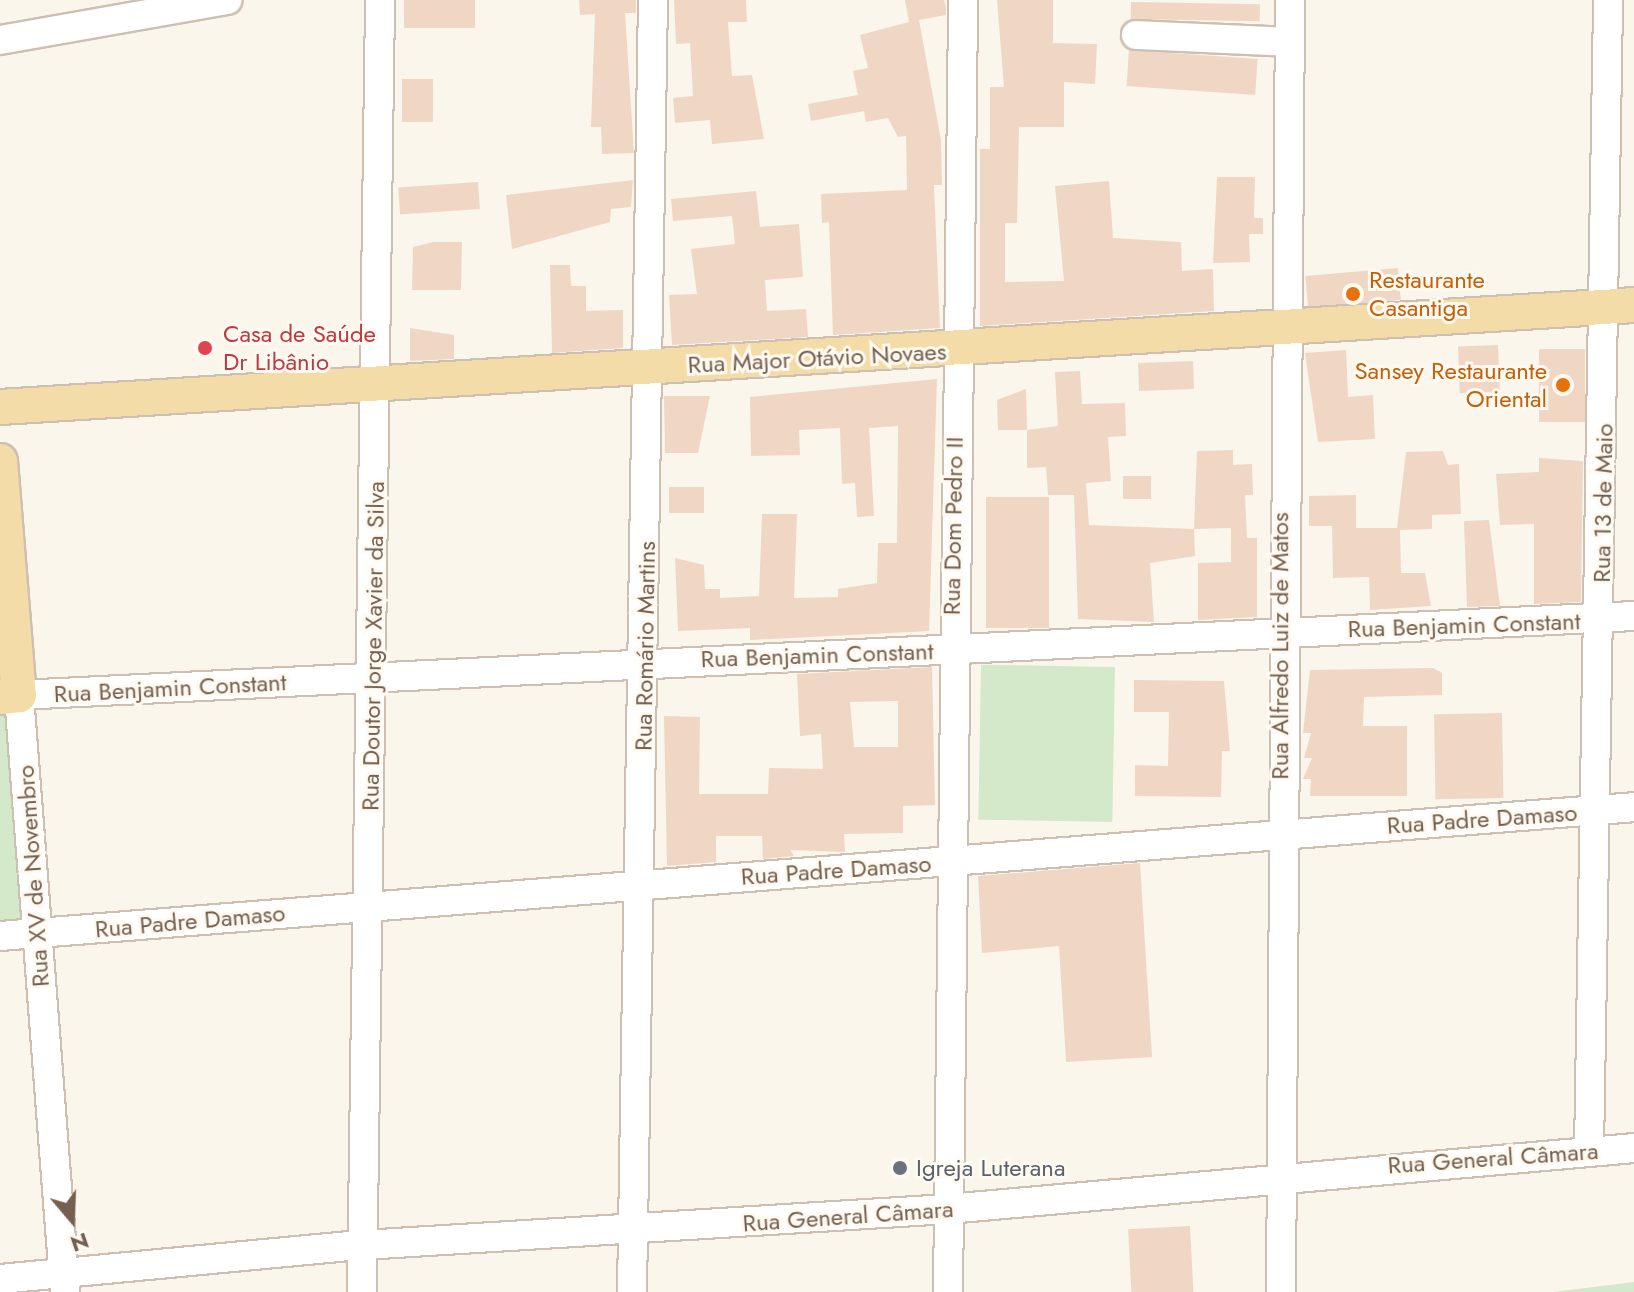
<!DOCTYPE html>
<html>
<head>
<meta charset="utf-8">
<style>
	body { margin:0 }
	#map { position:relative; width:1634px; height:1292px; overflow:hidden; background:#fbf6eb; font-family:Jost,sans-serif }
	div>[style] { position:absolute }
	.green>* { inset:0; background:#d4e9c9; transform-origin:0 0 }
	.building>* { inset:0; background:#efd7c4; transform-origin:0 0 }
	.roads { filter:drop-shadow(2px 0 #cdbfb1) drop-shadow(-2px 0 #cdbfb1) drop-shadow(0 2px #cdbfb1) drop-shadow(0 -2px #cdbfb1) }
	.minor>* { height:28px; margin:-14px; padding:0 14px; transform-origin:14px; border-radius:14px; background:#fff }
	.major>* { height:34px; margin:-17px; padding:0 17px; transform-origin:17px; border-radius:17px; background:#f4dca8 }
	.dots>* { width:22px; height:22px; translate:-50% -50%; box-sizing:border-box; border:4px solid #fefaf1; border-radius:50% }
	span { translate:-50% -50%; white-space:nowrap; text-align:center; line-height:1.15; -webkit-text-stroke:6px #fefaf1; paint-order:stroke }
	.food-label { font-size:24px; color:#c56008 }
	.left { translate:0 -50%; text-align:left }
	.right { translate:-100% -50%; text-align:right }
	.health-label { font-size:24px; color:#be3a42 }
	.street-label { font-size:24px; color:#755f4f }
	.worship-label { font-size:24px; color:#5b616d }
	.north { position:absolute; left:32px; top:1180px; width:80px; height:80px; -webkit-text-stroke:6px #fefaf1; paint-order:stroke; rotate:161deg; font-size:22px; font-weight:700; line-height:32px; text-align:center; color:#755f4f }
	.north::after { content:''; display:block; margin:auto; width:28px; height:36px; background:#755f4f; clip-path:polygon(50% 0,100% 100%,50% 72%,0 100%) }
</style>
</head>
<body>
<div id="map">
	<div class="green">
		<i style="left:1115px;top:667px;width:155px;height:134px;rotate:91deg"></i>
		<i style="clip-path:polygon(9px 713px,33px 929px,0 931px,0 714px)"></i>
		<i style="clip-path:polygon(1634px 1282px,1634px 1292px,1553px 1292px)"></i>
	</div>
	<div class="building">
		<i style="left:404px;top:0;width:71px;height:28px"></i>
		<i style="clip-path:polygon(579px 0,636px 0,636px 13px,625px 13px,634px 153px,602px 154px,601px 127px,591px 127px,595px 14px,580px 15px)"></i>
		<i style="clip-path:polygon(674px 0,746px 0,747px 22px,728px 22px,732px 76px,752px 75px,764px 139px,712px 144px,710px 120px,675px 123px,673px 98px,693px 96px,690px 43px,676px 44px)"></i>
		<i style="clip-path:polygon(905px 0,944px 0,946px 8px,946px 15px,919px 20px,941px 140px,942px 185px,934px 185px,940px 328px,833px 335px,829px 222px,822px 223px,821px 194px,907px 190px,906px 136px,898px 137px,888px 118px,866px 122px,864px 111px,811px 121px,808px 104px,858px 95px,853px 71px,868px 68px,860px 35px,909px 22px)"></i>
		<i style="clip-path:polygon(997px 0,1053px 0,1053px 43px,1097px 44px,1095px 84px,1064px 82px,1064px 127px,1019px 127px,1017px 223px,1005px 223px,1005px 282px,1064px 281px,1055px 186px,1109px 181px,1113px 238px,1181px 242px,1182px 271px,1213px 269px,1214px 311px,980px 326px,980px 149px,990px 149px,990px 87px,1004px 87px)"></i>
		<i style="left:1131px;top:2px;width:129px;height:17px;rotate:1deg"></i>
		<i style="left:1129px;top:50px;width:129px;height:36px;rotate:4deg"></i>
		<i style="left:433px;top:79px;width:43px;height:31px;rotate:90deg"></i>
		<i style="clip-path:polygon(1217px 177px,1255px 177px,1254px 218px,1263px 218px,1263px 234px,1249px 234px,1250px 262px,1213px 263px)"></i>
		<i style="clip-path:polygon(633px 180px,631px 207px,611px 209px,610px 222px,512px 249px,506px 195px)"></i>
		<i style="left:478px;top:182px;width:27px;height:80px;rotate:86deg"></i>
		<i style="clip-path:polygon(756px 191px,760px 227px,799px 224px,803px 277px,765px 280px,767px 311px,806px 309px,808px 337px,672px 345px,669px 295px,697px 294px,691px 249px,735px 244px,732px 216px,673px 221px,671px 199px)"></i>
		<i style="clip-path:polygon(433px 242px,462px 242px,461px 290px,412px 290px,413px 247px)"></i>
		<i style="clip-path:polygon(550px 265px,570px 265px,571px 286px,586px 286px,586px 311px,623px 310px,623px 348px,552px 353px)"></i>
		<i style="left:1398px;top:268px;width:32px;height:93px;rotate:85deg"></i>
		<i style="clip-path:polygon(410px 328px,454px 335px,454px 359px,410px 361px)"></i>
		<i style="left:1498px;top:345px;width:47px;height:40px;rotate:88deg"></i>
		<i style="left:1539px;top:349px;width:46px;height:73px"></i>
		<i style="clip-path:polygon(1346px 350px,1348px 397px,1373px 395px,1375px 439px,1318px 442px,1305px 353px)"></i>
		<i style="left:1193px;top:361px;width:28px;height:55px;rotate:88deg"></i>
		<i style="clip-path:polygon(1080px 371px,1082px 404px,1125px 403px,1126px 436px,1108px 437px,1111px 481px,1086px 483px,1089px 525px,1194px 529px,1195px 556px,1150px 563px,1154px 622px,1078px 619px,1074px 495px,1048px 495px,1046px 467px,1027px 468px,1027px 430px,1058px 426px,1055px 372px)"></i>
		<i style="clip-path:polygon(937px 379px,929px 631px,750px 640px,750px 628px,678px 631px,675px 558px,704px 565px,705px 589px,720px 589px,720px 598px,759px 596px,762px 514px,797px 514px,794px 598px,838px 597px,838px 589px,877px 583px,878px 543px,897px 543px,898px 426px,869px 428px,874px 516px,857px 517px,855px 483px,842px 484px,840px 428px,799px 430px,800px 455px,751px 456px,750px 397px)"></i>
		<i style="clip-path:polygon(1026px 389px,1027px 430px,998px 430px,997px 400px)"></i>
		<i style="clip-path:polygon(664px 396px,710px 396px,698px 453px,665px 453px)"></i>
		<i style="clip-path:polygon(1233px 450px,1233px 465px,1252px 464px,1253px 495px,1245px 495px,1247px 538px,1257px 538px,1257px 617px,1198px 620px,1198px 563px,1231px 562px,1231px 528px,1194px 529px,1197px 451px)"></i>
		<i style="clip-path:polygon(1443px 451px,1448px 465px,1459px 464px,1461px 514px,1432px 515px,1432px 529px,1400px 530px,1401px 573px,1425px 573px,1431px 606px,1370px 610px,1369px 577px,1333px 578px,1332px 526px,1309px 526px,1309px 496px,1356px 495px,1356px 528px,1397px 528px,1406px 452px)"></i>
		<i style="clip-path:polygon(1539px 458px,1583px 461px,1581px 602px,1534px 604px,1534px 524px,1500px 525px,1496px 474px,1539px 472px)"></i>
		<i style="left:1123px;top:476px;width:28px;height:23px"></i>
		<i style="left:669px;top:487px;width:35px;height:26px"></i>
		<i style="left:1049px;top:497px;width:131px;height:63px;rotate:90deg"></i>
		<i style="clip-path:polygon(1489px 520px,1500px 606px,1467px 607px,1464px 521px)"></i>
		<i style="clip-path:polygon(evenodd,932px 667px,935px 805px,903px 806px,903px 833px,844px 834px,845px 852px,790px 850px,794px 856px,763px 859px,762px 836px,716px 836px,716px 862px,667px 866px,664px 716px,700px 717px,699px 794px,768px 794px,769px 768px,823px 769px,821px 734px,800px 736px,797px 674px,932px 667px,898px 701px,898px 747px,854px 747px,850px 702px,898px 701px)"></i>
		<i style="clip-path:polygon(1433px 668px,1442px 673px,1442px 695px,1364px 697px,1363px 726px,1407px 726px,1407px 796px,1310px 796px,1311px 779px,1303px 779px,1312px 758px,1304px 758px,1311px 733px,1303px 733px,1310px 670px)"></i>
		<i style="clip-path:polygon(1134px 680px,1224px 681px,1230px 751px,1222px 751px,1221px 797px,1135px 796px,1135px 765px,1168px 766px,1169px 712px,1134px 712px)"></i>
		<i style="left:1502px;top:713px;width:85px;height:68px;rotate:89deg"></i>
		<i style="clip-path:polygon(1140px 863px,1152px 1057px,1066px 1062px,1059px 946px,982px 953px,978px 876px)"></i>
		<i style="left:1190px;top:1226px;width:66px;height:62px;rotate:87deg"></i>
	</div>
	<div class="roads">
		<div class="minor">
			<i style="left:1136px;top:35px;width:153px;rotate:2.6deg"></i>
			<i style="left:0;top:40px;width:231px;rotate:-10deg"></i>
			<i style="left:0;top:936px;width:1639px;rotate:-4.51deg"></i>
			<i style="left:1589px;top:1151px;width:1151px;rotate:-89.05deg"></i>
			<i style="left:0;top:1279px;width:365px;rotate:-5.4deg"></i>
			<i style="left:363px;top:1245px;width:586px;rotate:-3.52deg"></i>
			<i style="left:948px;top:1209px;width:689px;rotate:-5.08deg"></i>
			<i style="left:65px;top:1292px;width:599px;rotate:-94.41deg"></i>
			<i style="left:19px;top:695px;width:1617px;rotate:-2.8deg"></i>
			<i style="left:362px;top:1292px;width:1292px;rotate:-89.2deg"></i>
			<i style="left:632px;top:1292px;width:1292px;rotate:-89.07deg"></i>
			<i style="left:948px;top:1292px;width:1292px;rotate:-89.33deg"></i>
			<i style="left:1281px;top:1292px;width:1292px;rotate:-89.6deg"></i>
		</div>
		<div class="major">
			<i style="left:0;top:407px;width:1637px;rotate:-3.57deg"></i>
			<i style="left:0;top:461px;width:235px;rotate:85.4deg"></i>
			<i style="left:19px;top:695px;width:19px;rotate:174deg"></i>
		</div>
	</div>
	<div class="dots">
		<i style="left:1353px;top:294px;background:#e8710a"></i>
		<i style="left:205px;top:348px;background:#e0444e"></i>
		<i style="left:1563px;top:385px;background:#e8710a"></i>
		<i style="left:900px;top:1168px;background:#6b7280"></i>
	</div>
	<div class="food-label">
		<span class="left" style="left:1369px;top:294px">Restaurante<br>Casantiga</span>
		<span class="right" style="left:1547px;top:385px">Sansey Restaurante<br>Oriental</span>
	</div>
	<div class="health-label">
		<span class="left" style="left:223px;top:348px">Casa de Saúde<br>Dr Libânio</span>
	</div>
	<div class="street-label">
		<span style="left:817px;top:358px;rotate:-3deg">Rua Major Otávio Novaes</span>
		<span style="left:1603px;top:503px;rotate:-89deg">Rua 13 de Maio</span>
		<span style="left:953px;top:526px;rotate:-89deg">Rua Dom Pedro II</span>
		<span style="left:1464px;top:625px;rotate:-2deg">Rua Benjamin Constant</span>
		<span style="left:373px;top:646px;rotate:-89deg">Rua Doutor Jorge Xavier da Silva</span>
		<span style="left:645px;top:646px;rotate:-89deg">Rua Romário Martins</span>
		<span style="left:1280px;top:646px;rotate:-90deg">Rua Alfredo Luiz de Matos</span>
		<span style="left:817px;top:655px;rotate:-2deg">Rua Benjamin Constant</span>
		<span style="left:170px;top:688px;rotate:-3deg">Rua Benjamin Constant</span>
		<span style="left:1482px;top:819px;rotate:-4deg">Rua Padre Damaso</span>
		<span style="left:836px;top:870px;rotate:-4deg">Rua Padre Damaso</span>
		<span style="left:33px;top:876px;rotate:-94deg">Rua XV de Novembro</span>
		<span style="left:190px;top:921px;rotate:-5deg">Rua Padre Damaso</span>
		<span style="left:1493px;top:1158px;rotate:-4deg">Rua General Câmara</span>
		<span style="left:848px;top:1216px;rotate:-4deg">Rua General Câmara</span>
	</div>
	<div class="worship-label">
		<span class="left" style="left:916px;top:1168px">Igreja Luterana</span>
	</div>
	<div class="north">N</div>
</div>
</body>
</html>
